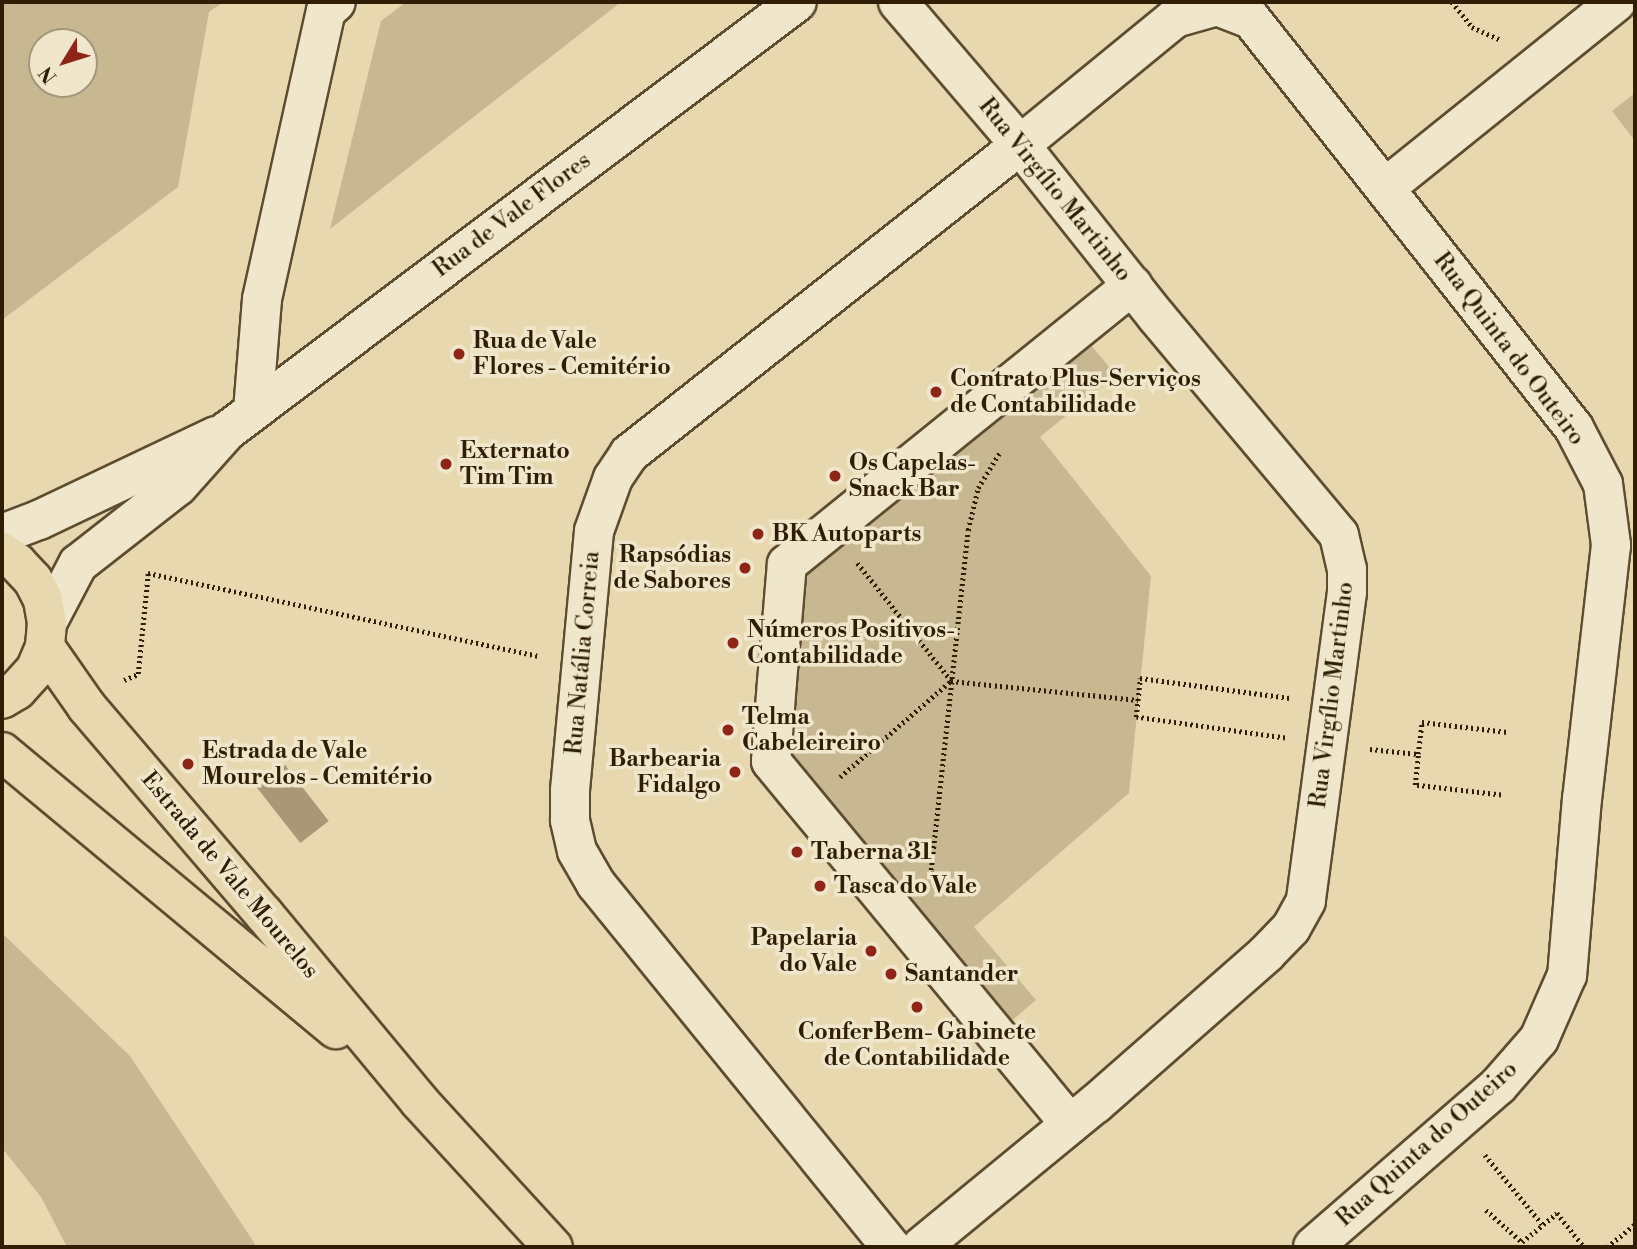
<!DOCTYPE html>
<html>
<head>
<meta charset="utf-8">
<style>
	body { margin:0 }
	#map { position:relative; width:1637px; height:1249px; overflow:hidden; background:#e7d8af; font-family:"Libre Bodoni",serif }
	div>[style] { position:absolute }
	.green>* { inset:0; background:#c8b892 }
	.water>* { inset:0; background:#a99876; transform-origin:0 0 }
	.path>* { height:4.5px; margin-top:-2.25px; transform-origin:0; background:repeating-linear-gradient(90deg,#301d06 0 2px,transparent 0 5.5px) }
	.roads { filter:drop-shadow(2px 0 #5e4c30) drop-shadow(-2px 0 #5e4c30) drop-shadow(0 2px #5e4c30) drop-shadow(0 -2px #5e4c30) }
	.minor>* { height:38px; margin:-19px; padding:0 19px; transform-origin:19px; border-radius:19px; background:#efe6cb }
	.major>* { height:38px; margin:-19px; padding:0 19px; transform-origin:19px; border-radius:19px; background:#e7d8af }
	.dots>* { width:19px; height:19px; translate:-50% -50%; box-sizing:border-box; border:4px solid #efe6cb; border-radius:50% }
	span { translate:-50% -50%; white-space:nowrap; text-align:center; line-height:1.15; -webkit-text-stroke:7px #efe6cb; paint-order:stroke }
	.street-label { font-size:23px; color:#301d06 }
	.poi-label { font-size:23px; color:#301d06; font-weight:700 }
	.left { translate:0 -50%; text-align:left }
	.right { translate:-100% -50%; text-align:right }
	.frame { position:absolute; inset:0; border:4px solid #301d06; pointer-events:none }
	.north { position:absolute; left:28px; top:28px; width:70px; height:70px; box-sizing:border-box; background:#efe6cb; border:2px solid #a3967c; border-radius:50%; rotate:232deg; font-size:19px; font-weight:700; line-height:28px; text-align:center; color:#301d06 }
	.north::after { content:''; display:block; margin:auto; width:24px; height:32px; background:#8f2418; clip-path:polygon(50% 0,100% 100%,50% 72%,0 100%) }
</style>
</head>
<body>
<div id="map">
	<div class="green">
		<i style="clip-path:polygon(evenodd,2px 2px,223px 2px,209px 12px,178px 187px,2px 320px,2px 2px,84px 42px,84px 84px,42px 84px,42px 42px,84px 42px)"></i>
		<i style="clip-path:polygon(406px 2px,621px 2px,330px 229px,381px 21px)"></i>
		<i style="clip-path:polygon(1635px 93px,1635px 141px,1612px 111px)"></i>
		<i style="clip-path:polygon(1084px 337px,1116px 375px,1040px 437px,1151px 576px,1129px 793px,974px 927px,1036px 1000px,1003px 1028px,788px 766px,805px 564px)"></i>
		<i style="clip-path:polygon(2px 933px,130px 1056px,257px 1247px,67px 1247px,41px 1197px,2px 1148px)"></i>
	</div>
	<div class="water">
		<i style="left:285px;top:765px;width:71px;height:36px;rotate:52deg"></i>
	</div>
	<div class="path">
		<i style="left:1452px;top:2px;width:32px;rotate:51deg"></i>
		<i style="left:1472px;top:27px;width:30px;rotate:24deg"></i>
		<i style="left:148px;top:573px;width:398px;rotate:12deg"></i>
		<i style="left:124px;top:680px;width:15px;rotate:-23deg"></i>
		<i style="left:138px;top:674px;width:101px;rotate:-84.3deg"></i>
		<i style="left:951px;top:681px;width:188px;rotate:5.8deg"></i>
		<i style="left:1285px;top:738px;width:150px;rotate:-172deg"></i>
		<i style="left:1136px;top:717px;width:39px;rotate:-84deg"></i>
		<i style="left:1140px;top:678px;width:151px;rotate:7.6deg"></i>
		<i style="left:1370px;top:749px;width:48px;rotate:5.9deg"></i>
		<i style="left:840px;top:777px;width:147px;rotate:-40.9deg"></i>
		<i style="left:951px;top:681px;width:152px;rotate:-128.6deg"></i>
		<i style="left:1501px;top:795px;width:87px;rotate:-173.4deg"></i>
		<i style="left:1415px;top:785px;width:31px;rotate:-84deg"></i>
		<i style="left:1418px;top:754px;width:32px;rotate:-83deg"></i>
		<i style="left:1422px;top:722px;width:86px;rotate:6.7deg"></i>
		<i style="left:936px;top:889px;width:20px;rotate:-105deg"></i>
		<i style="left:931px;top:870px;width:342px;rotate:-83.8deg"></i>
		<i style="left:968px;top:530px;width:43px;rotate:-76.6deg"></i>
		<i style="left:978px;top:488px;width:42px;rotate:-58.6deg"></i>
		<i style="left:1485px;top:1155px;width:91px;rotate:50.4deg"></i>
		<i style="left:1486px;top:1210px;width:48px;rotate:41.6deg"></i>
		<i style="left:1521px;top:1247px;width:5px;rotate:-79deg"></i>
		<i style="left:1522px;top:1242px;width:45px;rotate:-39.6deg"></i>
		<i style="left:1557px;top:1213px;width:43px;rotate:51.5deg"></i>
		<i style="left:1607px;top:1247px;width:36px;rotate:-39deg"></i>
	</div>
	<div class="roads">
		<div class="minor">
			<i style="left:898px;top:2px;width:188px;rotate:49.5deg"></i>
			<i style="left:1020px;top:145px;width:218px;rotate:51.5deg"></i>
			<i style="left:1156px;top:316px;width:285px;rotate:50.1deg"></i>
			<i style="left:1339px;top:535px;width:35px;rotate:77deg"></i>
			<i style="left:1347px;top:569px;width:23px;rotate:90deg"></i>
			<i style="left:1347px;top:592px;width:312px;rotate:97.6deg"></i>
			<i style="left:1306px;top:901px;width:31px;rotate:119deg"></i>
			<i style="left:1291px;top:928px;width:36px;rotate:134deg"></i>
			<i style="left:1266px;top:954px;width:227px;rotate:138.7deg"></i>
			<i style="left:1095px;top:1104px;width:225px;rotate:140.6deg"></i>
			<i style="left:1385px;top:188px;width:297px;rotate:-38.8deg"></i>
			<i style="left:253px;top:411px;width:112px;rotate:-85.4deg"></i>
			<i style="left:262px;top:299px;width:295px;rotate:-77.5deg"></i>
			<i style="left:326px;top:11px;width:13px;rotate:-42deg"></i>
			<i style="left:2px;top:534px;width:40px;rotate:-21deg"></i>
			<i style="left:39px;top:520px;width:196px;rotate:-25.4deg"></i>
			<i style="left:47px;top:623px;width:67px;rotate:-62.3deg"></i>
			<i style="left:78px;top:564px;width:127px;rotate:-38deg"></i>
			<i style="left:178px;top:486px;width:74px;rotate:-48.3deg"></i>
			<i style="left:227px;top:431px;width:713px;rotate:-36.97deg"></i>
			<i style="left:1070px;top:1124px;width:470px;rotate:-129.5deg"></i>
			<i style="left:771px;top:761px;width:79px;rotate:-85.7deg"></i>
			<i style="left:777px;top:682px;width:118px;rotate:-85.2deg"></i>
			<i style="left:787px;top:564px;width:444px;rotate:-38.9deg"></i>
			<i style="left:891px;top:1247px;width:468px;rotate:-129.1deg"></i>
			<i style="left:596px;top:884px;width:38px;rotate:-120deg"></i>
			<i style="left:577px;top:851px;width:32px;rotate:-103deg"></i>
			<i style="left:570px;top:820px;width:30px;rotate:-90deg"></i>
			<i style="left:570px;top:790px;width:260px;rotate:-84.7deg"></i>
			<i style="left:594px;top:531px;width:56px;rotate:-70.3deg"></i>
			<i style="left:613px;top:478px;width:29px;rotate:-56deg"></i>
			<i style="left:629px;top:454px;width:498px;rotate:-38.3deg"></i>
			<i style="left:1020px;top:145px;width:200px;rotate:-39.3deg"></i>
			<i style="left:1175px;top:18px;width:44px;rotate:-15.9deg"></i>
			<i style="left:1217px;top:6px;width:36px;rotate:21deg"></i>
			<i style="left:1251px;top:19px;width:521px;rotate:51.7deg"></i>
			<i style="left:1574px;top:428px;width:63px;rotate:62.6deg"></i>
			<i style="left:1603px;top:484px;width:62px;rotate:82.5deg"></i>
			<i style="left:1611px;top:545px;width:255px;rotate:96.5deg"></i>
			<i style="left:1582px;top:798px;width:178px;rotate:94.8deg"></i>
			<i style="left:1567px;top:975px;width:70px;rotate:113.6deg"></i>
			<i style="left:1539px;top:1039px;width:62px;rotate:131.1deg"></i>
			<i style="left:1498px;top:1086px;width:245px;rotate:139deg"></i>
		</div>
		<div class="major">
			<i style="left:2px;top:552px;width:19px;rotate:36deg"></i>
			<i style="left:17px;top:563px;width:23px;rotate:47deg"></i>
			<i style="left:33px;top:580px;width:22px;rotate:63deg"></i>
			<i style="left:43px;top:600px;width:23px;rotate:80deg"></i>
			<i style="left:47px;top:623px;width:24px;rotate:95deg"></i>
			<i style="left:45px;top:647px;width:25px;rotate:113deg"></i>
			<i style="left:35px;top:670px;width:27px;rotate:132deg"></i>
			<i style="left:17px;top:690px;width:17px;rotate:149deg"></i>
			<i style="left:45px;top:647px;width:73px;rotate:55deg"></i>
			<i style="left:87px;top:707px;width:272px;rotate:49.5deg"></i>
			<i style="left:264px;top:914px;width:243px;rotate:50.3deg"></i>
			<i style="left:419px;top:1101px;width:198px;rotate:47.5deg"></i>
			<i style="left:2px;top:752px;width:434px;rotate:39.7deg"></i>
		</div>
	</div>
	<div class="dots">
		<i style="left:459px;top:354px;background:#8f2418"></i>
		<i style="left:936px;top:392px;background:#8f2418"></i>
		<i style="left:446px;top:464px;background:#8f2418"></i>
		<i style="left:835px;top:476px;background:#8f2418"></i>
		<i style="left:758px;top:534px;background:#8f2418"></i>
		<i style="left:745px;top:568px;background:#8f2418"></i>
		<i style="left:733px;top:643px;background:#8f2418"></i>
		<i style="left:728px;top:730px;background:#8f2418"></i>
		<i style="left:188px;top:764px;background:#8f2418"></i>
		<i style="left:735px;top:772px;background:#8f2418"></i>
		<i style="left:797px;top:852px;background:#8f2418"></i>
		<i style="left:820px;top:886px;background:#8f2418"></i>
		<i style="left:871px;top:951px;background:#8f2418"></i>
		<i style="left:891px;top:974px;background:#8f2418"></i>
		<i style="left:917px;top:1007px;background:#8f2418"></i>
	</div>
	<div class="street-label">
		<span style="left:1055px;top:190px;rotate:51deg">Rua Virgílio Martinho</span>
		<span style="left:512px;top:215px;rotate:-37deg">Rua de Vale Flores</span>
		<span style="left:1509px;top:349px;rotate:53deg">Rua Quinta do Outeiro</span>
		<span style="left:583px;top:653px;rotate:-85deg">Rua Natália Correia</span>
		<span style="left:1332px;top:695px;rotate:-83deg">Rua Virgílio Martinho</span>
		<span style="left:230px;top:875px;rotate:50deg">Estrada de Vale Mourelos</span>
		<span style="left:1427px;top:1144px;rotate:-42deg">Rua Quinta do Outeiro</span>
	</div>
	<div class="poi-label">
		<span class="left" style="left:473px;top:354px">Rua de Vale<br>Flores - Cemitério</span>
		<span class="left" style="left:950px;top:392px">Contrato Plus-Serviços<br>de Contabilidade</span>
		<span class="left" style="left:460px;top:464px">Externato<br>Tim Tim</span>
		<span class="left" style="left:849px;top:476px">Os Capelas-<br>Snack Bar</span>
		<span class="left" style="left:772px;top:534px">BK Autoparts</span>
		<span class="right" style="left:731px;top:568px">Rapsódias<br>de Sabores</span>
		<span class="left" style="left:747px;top:643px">Números Positivos-<br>Contabilidade</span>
		<span class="left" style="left:742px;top:730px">Telma<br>Cabeleireiro</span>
		<span class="left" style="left:202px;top:764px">Estrada de Vale<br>Mourelos - Cemitério</span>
		<span class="right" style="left:721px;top:772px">Barbearia<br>Fidalgo</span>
		<span class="left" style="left:811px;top:852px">Taberna 31</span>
		<span class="left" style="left:834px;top:886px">Tasca do Vale</span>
		<span class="right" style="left:857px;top:951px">Papelaria<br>do Vale</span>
		<span class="left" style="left:905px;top:974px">Santander</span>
		<span style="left:917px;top:1045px">ConferBem- Gabinete<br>de Contabilidade</span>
	</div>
	<div class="frame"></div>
	<div class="north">N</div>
</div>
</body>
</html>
